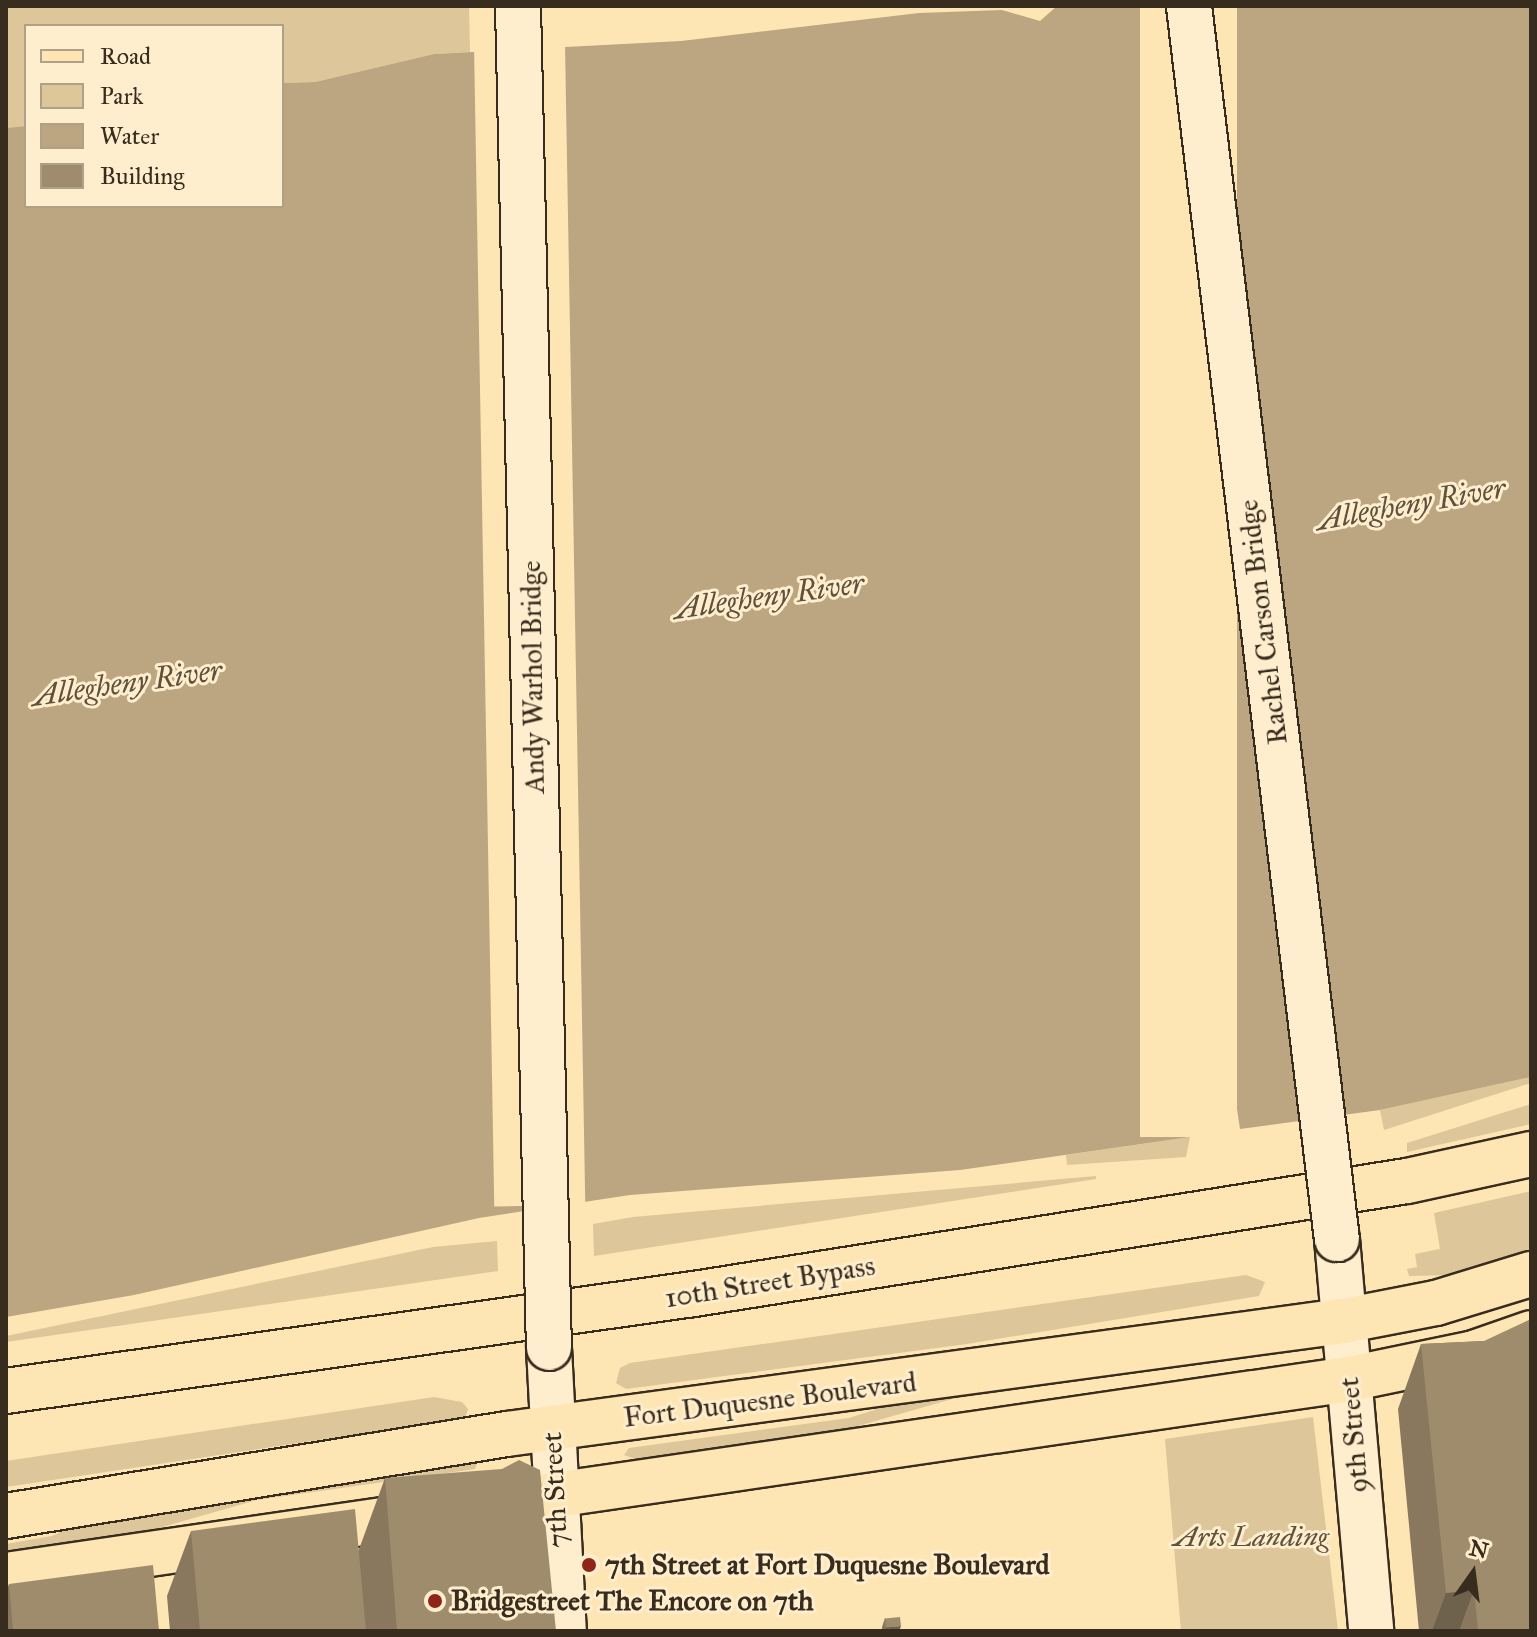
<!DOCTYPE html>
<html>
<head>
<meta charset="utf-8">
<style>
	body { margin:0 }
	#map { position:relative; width:1537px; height:1637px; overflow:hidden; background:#fee5b4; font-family:"IM FELL Great Primer",serif }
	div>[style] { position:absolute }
	.green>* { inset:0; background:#dcc69a }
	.water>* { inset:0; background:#bba681 }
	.pier>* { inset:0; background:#fee5b4; transform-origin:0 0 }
	.roads { filter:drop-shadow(2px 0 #382c1e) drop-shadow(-2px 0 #382c1e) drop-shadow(0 2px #382c1e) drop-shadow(0 -2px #382c1e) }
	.secondary>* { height:44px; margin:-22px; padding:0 22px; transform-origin:22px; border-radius:22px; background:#feeece }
	.primary>* { height:44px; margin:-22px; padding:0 22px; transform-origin:22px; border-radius:22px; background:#fee5b4 }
	.bridges { filter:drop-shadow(2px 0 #382c1e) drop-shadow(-2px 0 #382c1e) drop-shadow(0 2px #382c1e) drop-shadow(0 -2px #382c1e) }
	.secondary-bridge>* { height:44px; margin:-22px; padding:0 22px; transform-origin:22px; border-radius:22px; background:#feeece }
	.wall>* { inset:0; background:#89785d }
	.shaded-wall>* { inset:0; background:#6f624c }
	.building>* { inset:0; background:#9f8c6c; transform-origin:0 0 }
	.dots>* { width:22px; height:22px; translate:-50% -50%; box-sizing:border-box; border:4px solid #feeece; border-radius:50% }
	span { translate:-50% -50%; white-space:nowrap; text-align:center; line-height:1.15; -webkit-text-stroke:6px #feeece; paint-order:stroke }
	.street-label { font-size:28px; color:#382c1e }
	.park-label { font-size:28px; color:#61523d; font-style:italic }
	.poi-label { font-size:28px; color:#382c1e; font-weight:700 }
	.left { translate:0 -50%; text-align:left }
	.water-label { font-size:30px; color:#5f513c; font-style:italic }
	.frame { position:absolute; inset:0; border:8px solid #382c1e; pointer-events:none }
	.legend { position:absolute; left:24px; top:24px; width:260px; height:184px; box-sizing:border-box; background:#feeece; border:2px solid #afa088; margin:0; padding:10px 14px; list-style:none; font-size:24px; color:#382c1e }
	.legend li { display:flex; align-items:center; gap:16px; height:40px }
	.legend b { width:40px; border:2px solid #afa088 }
	.north { position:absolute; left:1433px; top:1533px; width:80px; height:80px; -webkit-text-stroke:6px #feeece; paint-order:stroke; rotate:14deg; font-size:22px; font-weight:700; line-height:32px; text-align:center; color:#382c1e }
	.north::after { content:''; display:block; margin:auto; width:28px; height:36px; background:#382c1e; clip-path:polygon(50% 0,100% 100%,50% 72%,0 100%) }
</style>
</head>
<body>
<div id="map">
	<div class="green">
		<i style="clip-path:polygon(6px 6px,469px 6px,470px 52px,434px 54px,315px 82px,282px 83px,282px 26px,26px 26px,26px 126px,6px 128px)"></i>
		<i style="clip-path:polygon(1531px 1077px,1531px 1083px,1384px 1130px,1380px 1110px)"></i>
		<i style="clip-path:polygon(1531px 1104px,1531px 1124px,1407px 1152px,1407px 1143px)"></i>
		<i style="clip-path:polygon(1190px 1137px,1186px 1157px,1067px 1165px,1066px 1155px)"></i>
		<i style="clip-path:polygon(1096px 1176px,1096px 1179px,594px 1256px,593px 1224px,633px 1217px)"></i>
		<i style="clip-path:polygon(1531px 1191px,1531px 1251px,1454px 1275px,1409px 1276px,1407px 1269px,1417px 1267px,1415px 1254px,1440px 1249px,1434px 1213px)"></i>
		<i style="clip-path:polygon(497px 1241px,498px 1271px,6px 1342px,6px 1336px,433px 1247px)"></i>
		<i style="clip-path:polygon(1246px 1275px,1265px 1282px,1259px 1296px,967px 1344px,626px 1389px,616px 1383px,620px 1368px,630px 1363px)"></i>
		<i style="clip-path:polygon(1273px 1353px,952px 1399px,851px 1428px,635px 1459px,624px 1455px,629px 1448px,849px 1418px,899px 1402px)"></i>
		<i style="clip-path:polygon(434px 1397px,462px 1402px,468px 1409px,465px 1418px,6px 1487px,6px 1461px)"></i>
		<i style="clip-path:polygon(1313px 1417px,1338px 1631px,1181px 1631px,1165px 1439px)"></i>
		<i style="clip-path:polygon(478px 1460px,475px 1469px,257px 1500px,117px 1540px,6px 1555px,6px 1544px,52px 1536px,81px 1522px)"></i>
	</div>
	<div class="water">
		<i style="clip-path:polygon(1057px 6px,1531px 6px,1531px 1077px,1380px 1110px,1240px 1129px,1237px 1109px,1193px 1116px,1190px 1137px,960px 1170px,630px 1195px,479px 1218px,134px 1295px,6px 1317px,6px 128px,26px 126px,26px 206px,282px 206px,282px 83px,315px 82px,434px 54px,681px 41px,919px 13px,1002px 10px,1040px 21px)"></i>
	</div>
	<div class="pier">
		<i style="left:1140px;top:6px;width:97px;height:1131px"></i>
		<i style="left:565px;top:44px;width:1161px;height:91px;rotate:89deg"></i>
	</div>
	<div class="roads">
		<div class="secondary">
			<i style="left:1337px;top:1239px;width:393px;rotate:85deg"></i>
			<i style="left:549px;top:1348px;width:283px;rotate:87deg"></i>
		</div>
		<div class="primary">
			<i style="left:6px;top:1391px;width:695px;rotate:-8.03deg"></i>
			<i style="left:694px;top:1294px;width:722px;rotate:-9.01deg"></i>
			<i style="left:1407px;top:1181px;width:127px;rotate:-12.3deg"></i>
			<i style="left:6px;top:1516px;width:508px;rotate:-9.3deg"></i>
			<i style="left:507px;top:1434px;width:844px;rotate:-7.7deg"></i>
			<i style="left:1343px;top:1321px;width:95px;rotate:-11deg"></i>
			<i style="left:1436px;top:1303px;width:99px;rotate:-17deg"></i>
			<i style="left:6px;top:1575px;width:1357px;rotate:-8.3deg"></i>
			<i style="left:1349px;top:1379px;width:128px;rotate:-11.7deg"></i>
			<i style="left:1474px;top:1353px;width:60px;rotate:-19.3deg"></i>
		</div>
	</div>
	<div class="bridges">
		<div class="secondary-bridge">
			<i style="left:518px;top:6px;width:1342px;rotate:88.68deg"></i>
			<i style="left:1189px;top:6px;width:1242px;rotate:83.16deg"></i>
		</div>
	</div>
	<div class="wall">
		<i style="clip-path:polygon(1484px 1341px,1531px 1631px,1419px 1631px,1398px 1409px,1421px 1344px)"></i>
		<i style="clip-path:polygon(385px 1478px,556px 1631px,170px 1631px,167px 1596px,191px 1531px,358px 1552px)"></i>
		<i style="clip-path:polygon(9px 1584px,159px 1631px,6px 1631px,6px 1592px)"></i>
		<i style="clip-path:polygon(885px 1618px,899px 1631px,882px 1631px,882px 1627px)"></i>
	</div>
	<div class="shaded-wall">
		<i style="clip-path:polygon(1474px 1590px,1459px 1631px,1432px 1631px,1446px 1593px)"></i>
		<i style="clip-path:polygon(901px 1626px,899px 1631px,884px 1631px,886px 1627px)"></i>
	</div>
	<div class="building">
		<i style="clip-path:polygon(1531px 1319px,1531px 1631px,1466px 1631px,1478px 1630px,1474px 1590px,1446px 1593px,1421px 1344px,1484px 1341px)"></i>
		<i style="clip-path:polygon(519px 1460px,540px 1470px,556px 1631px,397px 1631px,385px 1478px,502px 1469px)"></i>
		<i style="clip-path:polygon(355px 1509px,366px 1631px,200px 1631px,191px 1531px)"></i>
		<i style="clip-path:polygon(153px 1565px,159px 1631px,13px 1631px,9px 1584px)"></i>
		<i style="left:900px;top:1617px;width:9px;height:15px;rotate:84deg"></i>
	</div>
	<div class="dots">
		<i style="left:589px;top:1565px;background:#8f2418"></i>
		<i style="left:435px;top:1601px;background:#8f2418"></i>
	</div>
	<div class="street-label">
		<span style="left:1263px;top:622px;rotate:-97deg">Rachel Carson Bridge</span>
		<span style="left:533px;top:677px;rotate:-91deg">Andy Warhol Bridge</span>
		<span style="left:770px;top:1282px;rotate:-9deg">10th Street Bypass</span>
		<span style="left:770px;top:1400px;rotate:-7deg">Fort Duquesne Boulevard</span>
		<span style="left:1354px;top:1435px;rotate:-95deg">9th Street</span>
		<span style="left:555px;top:1490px;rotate:-93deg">7th Street</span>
	</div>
	<div class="park-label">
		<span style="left:1251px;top:1537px">Arts Landing</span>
	</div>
	<div class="poi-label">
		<span class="left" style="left:605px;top:1565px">7th Street at Fort Duquesne Boulevard</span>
		<span class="left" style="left:451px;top:1601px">Bridgestreet The Encore on 7th</span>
	</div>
	<div class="water-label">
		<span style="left:1411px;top:504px;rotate:-10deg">Allegheny River</span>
		<span style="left:769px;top:596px;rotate:-8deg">Allegheny River</span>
		<span style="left:127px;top:683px;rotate:-8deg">Allegheny River</span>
	</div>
	<div class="frame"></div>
	<ul class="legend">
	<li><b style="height:10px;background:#fee5b4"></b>Road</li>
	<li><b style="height:22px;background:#dcc69a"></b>Park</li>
	<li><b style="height:22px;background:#bba681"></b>Water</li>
	<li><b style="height:22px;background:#9f8c6c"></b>Building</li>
	</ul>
	<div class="north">N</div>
</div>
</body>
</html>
